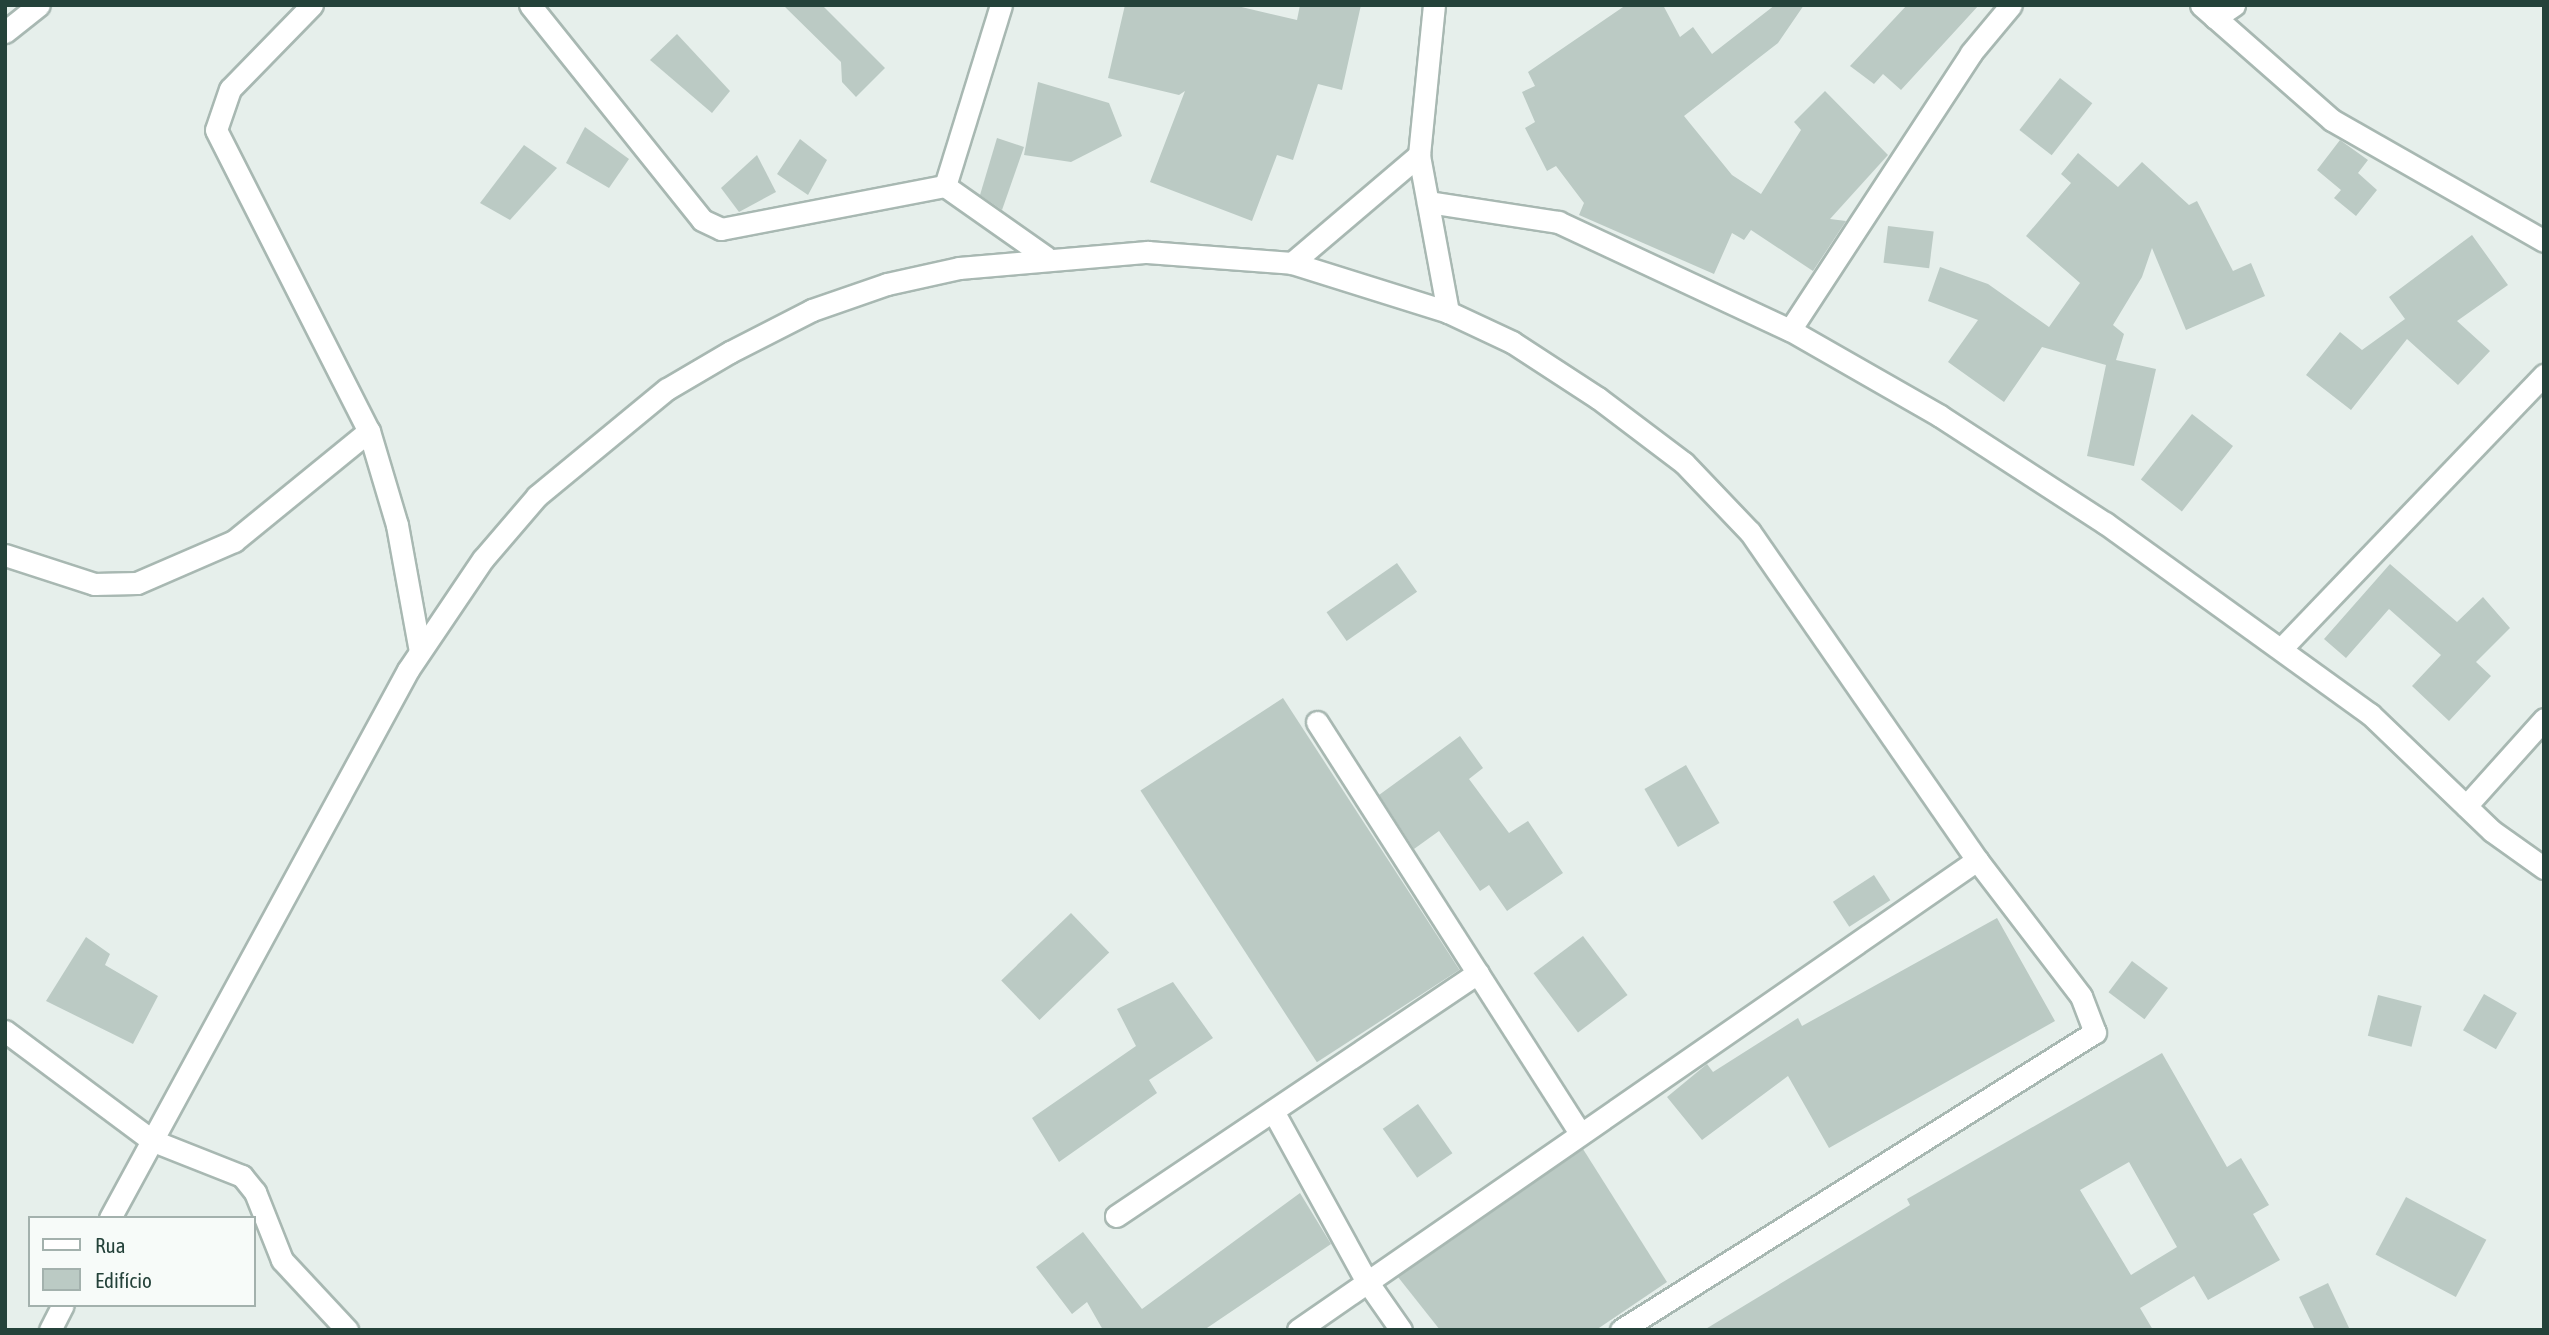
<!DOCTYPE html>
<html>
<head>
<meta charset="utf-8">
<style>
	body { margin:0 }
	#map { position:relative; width:2549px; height:1335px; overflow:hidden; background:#e6efeb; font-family:"Asap Condensed",sans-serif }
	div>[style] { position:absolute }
	.building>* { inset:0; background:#bbcac4; transform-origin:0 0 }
	.roads { filter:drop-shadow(2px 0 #a8b8b2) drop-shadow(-2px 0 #a8b8b2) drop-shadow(0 2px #a8b8b2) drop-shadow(0 -2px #a8b8b2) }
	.street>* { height:21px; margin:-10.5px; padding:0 10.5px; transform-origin:10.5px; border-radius:10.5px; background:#fff }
	.secondary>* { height:21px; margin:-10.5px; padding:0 10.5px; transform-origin:10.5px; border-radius:10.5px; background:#fff }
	span { translate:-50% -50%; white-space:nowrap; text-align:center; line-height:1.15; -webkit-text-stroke:7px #f7fbf9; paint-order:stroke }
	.frame { position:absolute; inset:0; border:7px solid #24423a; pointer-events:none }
	.legend { position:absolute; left:28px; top:1216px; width:228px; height:91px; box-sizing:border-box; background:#f7fbf9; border:2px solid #a3b1ad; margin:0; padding:9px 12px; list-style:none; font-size:21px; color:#24423a }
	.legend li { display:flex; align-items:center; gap:14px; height:35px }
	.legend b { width:35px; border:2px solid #a3b1ad }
</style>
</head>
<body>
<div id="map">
	<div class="building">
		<i style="clip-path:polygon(783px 5px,822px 5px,885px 68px,856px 97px,842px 82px,841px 62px)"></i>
		<i style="clip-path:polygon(1125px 5px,1233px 5px,1297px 20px,1300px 5px,1361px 5px,1342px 90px,1318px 84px,1293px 160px,1277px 155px,1252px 221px,1150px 182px,1185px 91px,1179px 95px,1108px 78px)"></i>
		<i style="clip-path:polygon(1626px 5px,1663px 5px,1680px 37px,1693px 27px,1712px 54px,1775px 5px,1804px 5px,1778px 43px,1684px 116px,1732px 175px,1761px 194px,1801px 130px,1794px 122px,1825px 91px,1888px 155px,1830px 219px,1846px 221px,1813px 271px,1751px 230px,1744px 240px,1732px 233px,1714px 274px,1579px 215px,1584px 203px,1556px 166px,1547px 171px,1525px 128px,1535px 122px,1522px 92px,1535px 86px,1528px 72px)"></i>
		<i style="clip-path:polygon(1907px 5px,1979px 5px,1901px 90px,1883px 74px,1874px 84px,1850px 66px)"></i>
		<i style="clip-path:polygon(677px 34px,730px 91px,712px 113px,650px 60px)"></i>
		<i style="left:2060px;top:78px;width:41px;height:66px;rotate:38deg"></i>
		<i style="clip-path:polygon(1038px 82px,1109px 103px,1122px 136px,1071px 162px,1024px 155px)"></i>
		<i style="clip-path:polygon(585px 127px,629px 159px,609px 188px,566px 163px)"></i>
		<i style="clip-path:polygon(997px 138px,1024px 147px,1002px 210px,980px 195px)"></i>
		<i style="clip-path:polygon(800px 139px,827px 160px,808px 195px,777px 174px)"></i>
		<i style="clip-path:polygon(2340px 140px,2368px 160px,2358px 173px,2377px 190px,2356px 216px,2334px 198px,2341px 190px,2317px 170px)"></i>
		<i style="clip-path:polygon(524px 145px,557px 168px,510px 220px,480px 203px)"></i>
		<i style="clip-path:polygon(2078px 153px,2118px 187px,2142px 162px,2189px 205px,2197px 201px,2233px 271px,2251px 263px,2265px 296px,2186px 330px,2152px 248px,2142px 277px,2113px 325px,2124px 334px,2116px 360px,2156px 369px,2134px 466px,2087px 456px,2106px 365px,2042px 347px,2004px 402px,1948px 362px,1978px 320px,1928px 301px,1940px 267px,1988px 284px,2049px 327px,2080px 283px,2026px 236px,2071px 183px,2061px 174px)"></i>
		<i style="clip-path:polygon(757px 155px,776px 192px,739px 212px,721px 188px)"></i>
		<i style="left:1888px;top:226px;width:46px;height:37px;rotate:7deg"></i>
		<i style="clip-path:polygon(2472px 235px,2508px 285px,2457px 321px,2490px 351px,2458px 385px,2407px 339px,2351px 410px,2306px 375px,2340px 332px,2362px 350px,2405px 319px,2389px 297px)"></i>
		<i style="left:2192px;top:414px;width:52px;height:83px;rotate:38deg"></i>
		<i style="left:1397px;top:563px;width:35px;height:86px;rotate:55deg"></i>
		<i style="clip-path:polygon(2390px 564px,2457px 622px,2483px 597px,2510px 628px,2476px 662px,2491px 676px,2449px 721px,2412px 686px,2441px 655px,2389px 609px,2346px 658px,2324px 639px)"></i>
		<i style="left:1283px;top:698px;width:324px;height:170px;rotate:57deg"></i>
		<i style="clip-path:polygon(1460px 736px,1483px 768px,1469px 779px,1509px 833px,1528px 821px,1563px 873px,1507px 911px,1489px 885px,1480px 891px,1439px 831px,1414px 849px,1379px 795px)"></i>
		<i style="left:1686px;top:765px;width:67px;height:48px;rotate:60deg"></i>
		<i style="left:1874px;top:875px;width:30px;height:49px;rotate:57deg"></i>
		<i style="left:1071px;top:913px;width:55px;height:97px;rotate:46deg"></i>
		<i style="clip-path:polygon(1997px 918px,2055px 1021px,1829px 1148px,1788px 1076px,1702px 1140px,1667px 1097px,1707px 1064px,1713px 1072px,1798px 1018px,1802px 1026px)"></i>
		<i style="left:1583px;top:936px;width:74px;height:62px;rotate:53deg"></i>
		<i style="clip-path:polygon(86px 937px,110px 954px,105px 965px,158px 996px,133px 1044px,46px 1001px)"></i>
		<i style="left:2132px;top:961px;width:45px;height:39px;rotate:37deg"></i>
		<i style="clip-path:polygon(1173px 982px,1213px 1038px,1149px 1080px,1157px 1093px,1059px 1162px,1032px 1118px,1136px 1046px,1117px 1009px)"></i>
		<i style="left:2484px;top:994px;width:38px;height:42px;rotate:30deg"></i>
		<i style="left:2378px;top:995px;width:45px;height:42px;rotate:14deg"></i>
		<i style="clip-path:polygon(evenodd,2162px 1053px,2227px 1167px,2241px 1158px,2269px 1205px,2253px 1214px,2280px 1260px,2208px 1300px,2194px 1276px,2140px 1308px,2153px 1330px,1704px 1330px,1910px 1205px,1907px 1199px,2162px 1053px,2129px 1162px,2177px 1247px,2131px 1275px,2080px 1190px,2129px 1162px)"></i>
		<i style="left:1418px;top:1104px;width:60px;height:43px;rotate:55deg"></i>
		<i style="clip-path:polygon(1583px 1149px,1667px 1282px,1596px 1330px,1440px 1330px,1398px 1277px)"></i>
		<i style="clip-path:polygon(1300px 1193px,1331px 1244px,1204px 1330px,1103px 1330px,1087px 1302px,1072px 1314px,1036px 1267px,1083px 1232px,1142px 1309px)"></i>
		<i style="left:2406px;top:1197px;width:91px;height:65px;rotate:28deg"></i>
		<i style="clip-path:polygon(2328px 1283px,2350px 1330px,2315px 1330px,2299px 1297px)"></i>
	</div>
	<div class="roads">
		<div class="street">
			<i style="left:312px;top:5px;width:117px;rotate:134.3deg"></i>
			<i style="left:230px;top:89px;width:43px;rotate:108.9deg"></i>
			<i style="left:216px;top:130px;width:338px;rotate:63.1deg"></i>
			<i style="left:369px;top:431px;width:98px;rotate:73.4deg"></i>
			<i style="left:397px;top:525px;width:128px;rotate:79.7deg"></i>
			<i style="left:530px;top:5px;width:275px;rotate:51.3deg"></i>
			<i style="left:702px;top:220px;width:21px;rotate:25deg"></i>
			<i style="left:721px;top:229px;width:228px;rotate:-10.9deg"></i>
			<i style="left:945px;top:186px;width:123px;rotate:35.1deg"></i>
			<i style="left:2201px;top:5px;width:174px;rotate:41.3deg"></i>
			<i style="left:2332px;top:120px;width:244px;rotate:29.7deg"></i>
			<i style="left:2215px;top:18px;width:23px;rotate:-34deg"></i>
			<i style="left:5px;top:32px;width:43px;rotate:-38.5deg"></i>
			<i style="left:945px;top:186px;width:189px;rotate:-72.8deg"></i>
			<i style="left:1428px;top:202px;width:132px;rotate:8.7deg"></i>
			<i style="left:1558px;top:222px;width:256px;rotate:25deg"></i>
			<i style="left:1790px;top:330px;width:173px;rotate:29.8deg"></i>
			<i style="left:1940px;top:416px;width:197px;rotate:33deg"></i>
			<i style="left:2105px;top:523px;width:327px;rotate:35.8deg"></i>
			<i style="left:2370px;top:714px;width:169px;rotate:43.8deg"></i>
			<i style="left:2492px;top:831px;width:64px;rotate:35.4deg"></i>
			<i style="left:1448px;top:312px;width:71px;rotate:25.1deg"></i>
			<i style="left:1512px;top:342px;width:103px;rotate:33.1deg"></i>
			<i style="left:1598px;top:398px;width:108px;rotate:37.1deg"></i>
			<i style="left:1684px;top:463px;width:95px;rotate:46.3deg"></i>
			<i style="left:1750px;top:532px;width:399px;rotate:55.3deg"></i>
			<i style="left:1977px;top:860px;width:171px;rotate:52.6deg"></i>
			<i style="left:2081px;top:996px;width:39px;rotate:69deg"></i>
			<i style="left:2095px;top:1032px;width:560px;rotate:147.84deg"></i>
			<i style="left:1790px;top:330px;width:331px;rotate:-56.8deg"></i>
			<i style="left:1971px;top:53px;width:62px;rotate:-50.2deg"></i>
			<i style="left:5px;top:555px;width:94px;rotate:18deg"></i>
			<i style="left:94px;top:584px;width:43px;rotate:-1.3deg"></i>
			<i style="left:137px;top:583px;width:106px;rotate:-23.4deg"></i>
			<i style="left:234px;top:541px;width:174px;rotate:-39.2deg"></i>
			<i style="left:2281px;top:649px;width:380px;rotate:-46.2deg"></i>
			<i style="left:1317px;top:722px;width:488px;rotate:57.4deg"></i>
			<i style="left:2466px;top:806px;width:117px;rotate:-48.1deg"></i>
			<i style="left:5px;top:1031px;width:182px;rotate:36.7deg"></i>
			<i style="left:151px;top:1140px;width:98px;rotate:21.6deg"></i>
			<i style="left:242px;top:1176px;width:21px;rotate:51deg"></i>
			<i style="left:255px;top:1192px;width:73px;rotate:68.3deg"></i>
			<i style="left:282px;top:1260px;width:96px;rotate:47.1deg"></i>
			<i style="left:1273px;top:1111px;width:193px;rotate:61.2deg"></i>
			<i style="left:1366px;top:1280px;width:61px;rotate:55deg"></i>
			<i style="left:1116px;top:1216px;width:436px;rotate:-33.9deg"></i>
			<i style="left:1298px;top:1330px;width:826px;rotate:-34.69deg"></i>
		</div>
		<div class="secondary">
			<i style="left:1292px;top:263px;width:167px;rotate:-40.4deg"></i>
			<i style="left:110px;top:1218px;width:624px;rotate:-61.46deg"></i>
			<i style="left:408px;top:670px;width:134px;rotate:-56deg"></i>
			<i style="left:483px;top:559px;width:83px;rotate:-49.4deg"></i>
			<i style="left:537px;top:496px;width:168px;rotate:-39.5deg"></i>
			<i style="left:667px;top:389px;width:73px;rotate:-30.4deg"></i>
			<i style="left:730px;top:352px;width:92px;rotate:-27.1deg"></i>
			<i style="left:812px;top:310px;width:79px;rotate:-19.1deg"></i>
			<i style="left:887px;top:284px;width:74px;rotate:-12.5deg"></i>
			<i style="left:959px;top:268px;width:189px;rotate:-4.9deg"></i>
			<i style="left:1147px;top:252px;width:145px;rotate:4.3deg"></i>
			<i style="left:1292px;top:263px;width:164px;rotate:17.4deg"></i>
			<i style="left:1448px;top:312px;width:160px;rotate:-100.5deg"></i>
			<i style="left:1419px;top:155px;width:151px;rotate:-84.3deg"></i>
			<i style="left:50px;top:1330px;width:28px;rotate:-63deg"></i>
		</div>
	</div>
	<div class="frame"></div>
	<ul class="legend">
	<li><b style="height:9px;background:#fff"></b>Rua</li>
	<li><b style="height:19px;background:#bbcac4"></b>Edifício</li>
	</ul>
</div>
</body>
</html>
